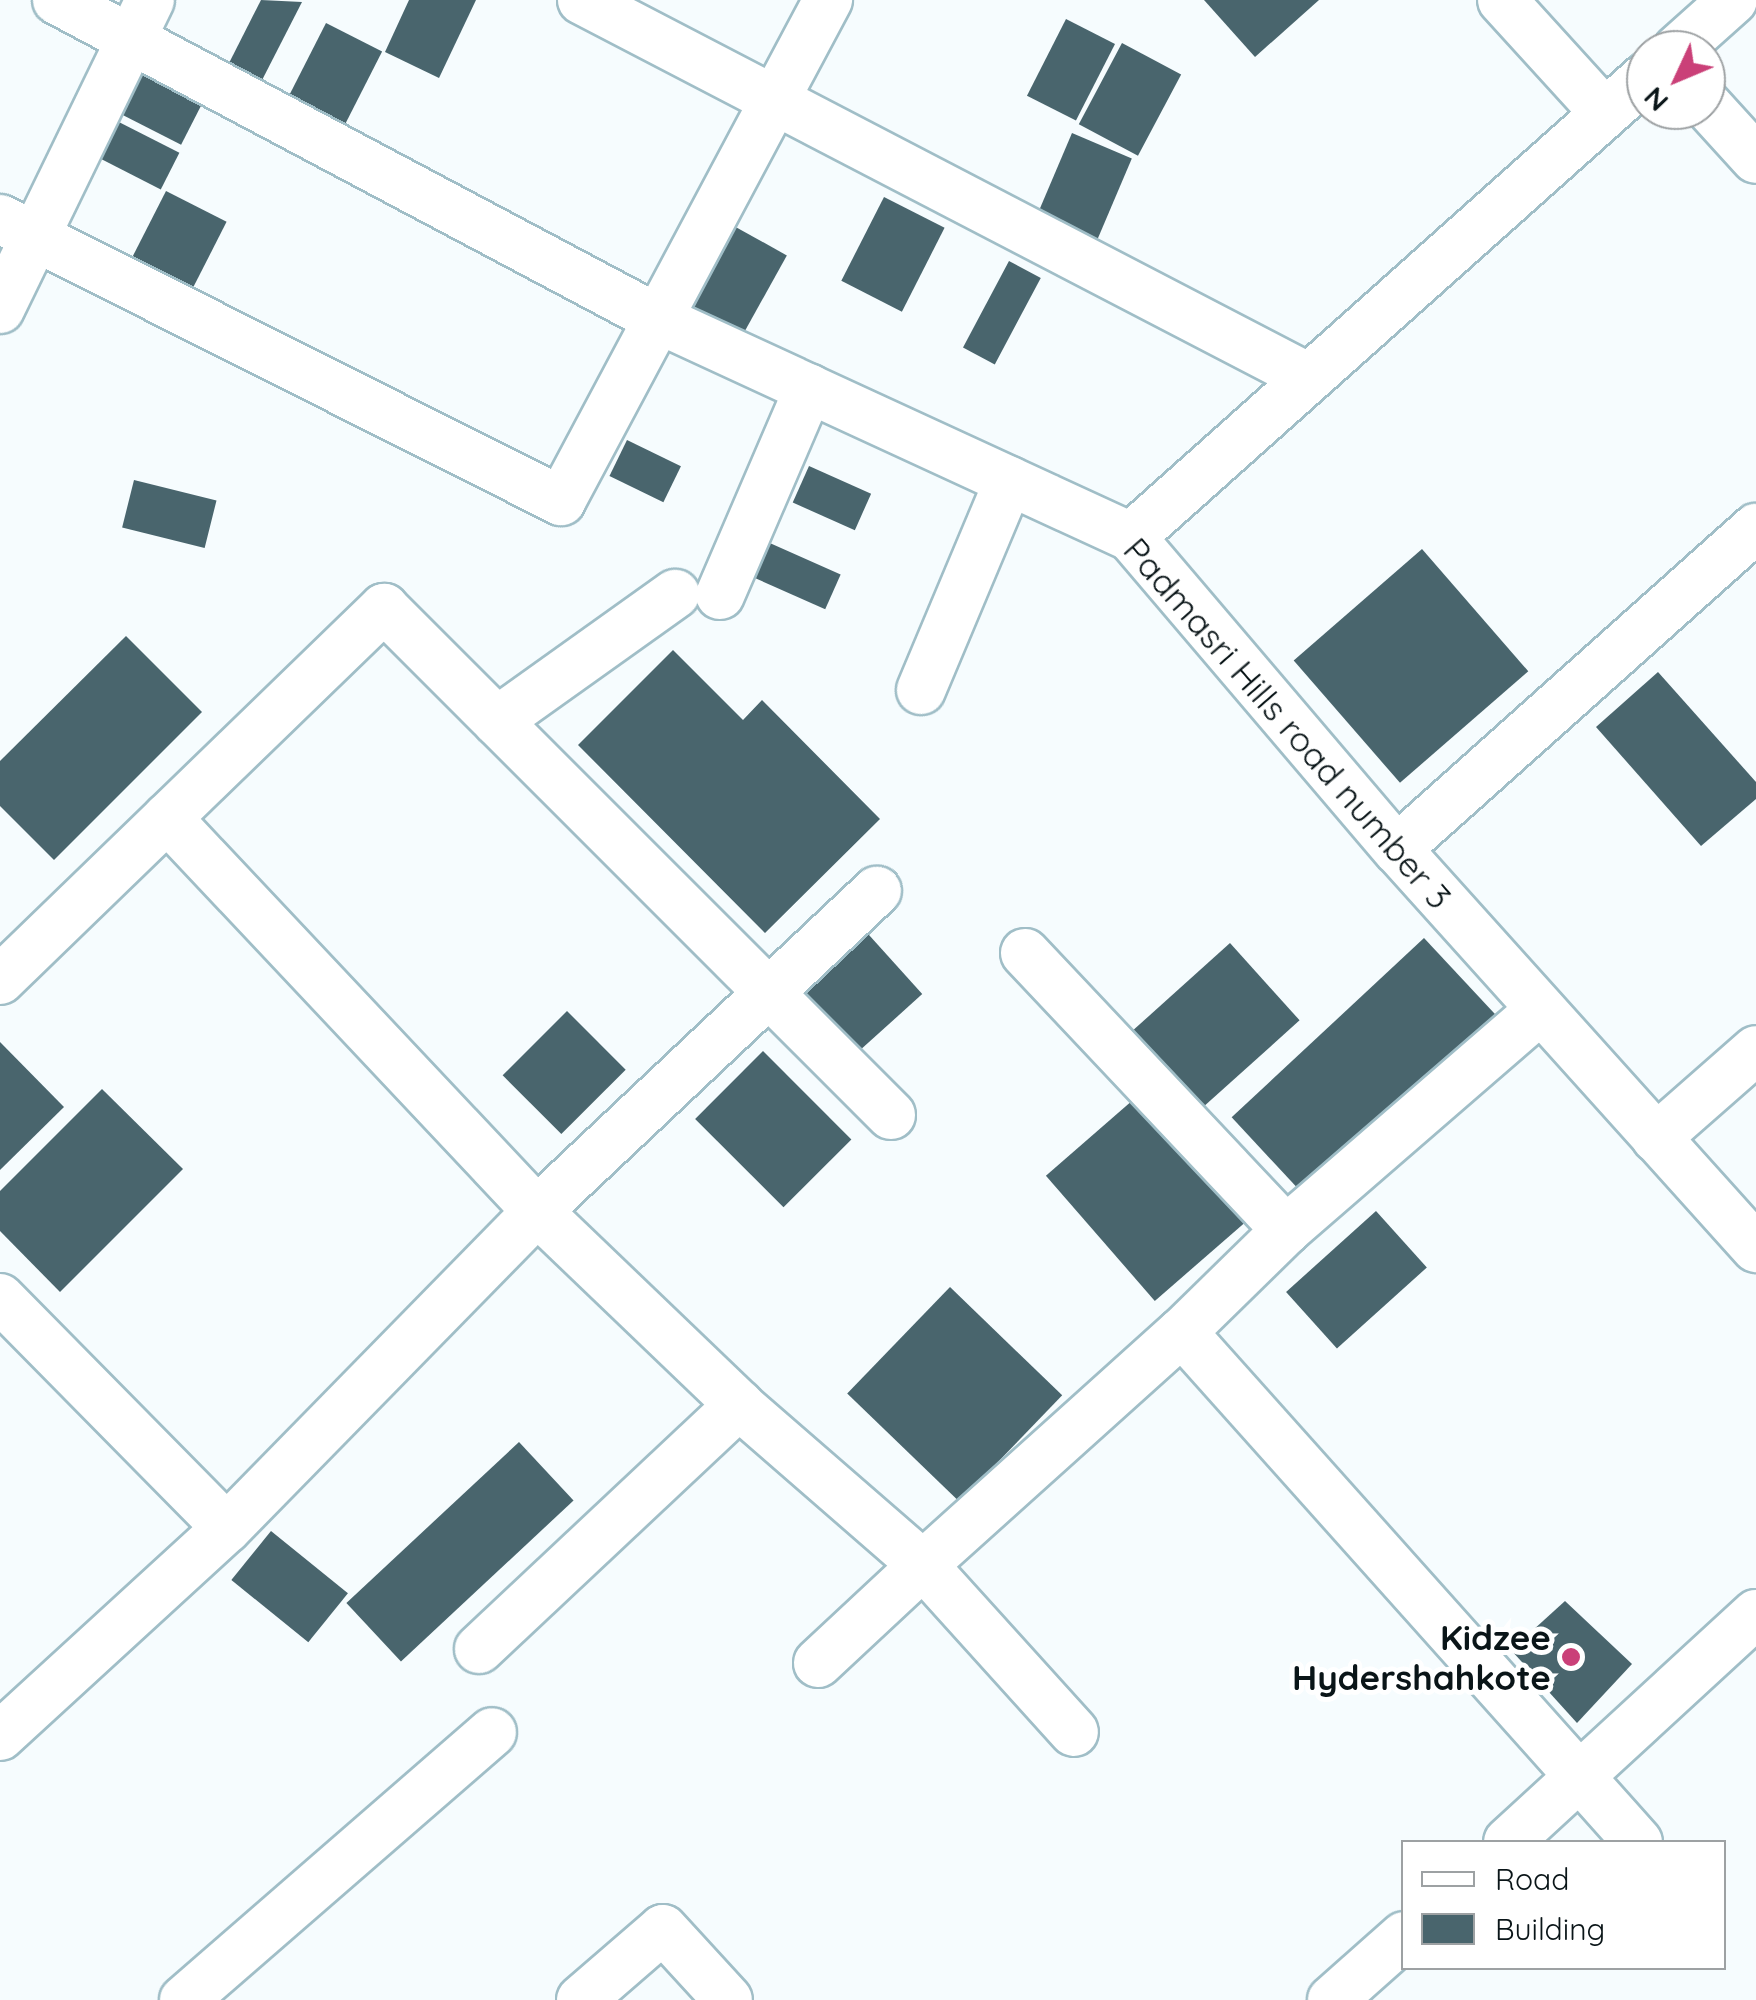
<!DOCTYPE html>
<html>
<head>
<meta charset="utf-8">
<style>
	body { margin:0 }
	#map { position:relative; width:1756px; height:2000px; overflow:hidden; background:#f6fcfe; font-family:Quicksand,sans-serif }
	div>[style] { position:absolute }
	.building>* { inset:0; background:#49656d; transform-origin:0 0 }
	.roads { filter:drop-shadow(2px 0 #a0bec7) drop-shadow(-2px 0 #a0bec7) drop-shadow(0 2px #a0bec7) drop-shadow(0 -2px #a0bec7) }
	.minor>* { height:48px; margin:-24px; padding:0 24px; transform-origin:24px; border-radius:24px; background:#fff }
	.dots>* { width:28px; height:28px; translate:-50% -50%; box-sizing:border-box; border:5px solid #fff; border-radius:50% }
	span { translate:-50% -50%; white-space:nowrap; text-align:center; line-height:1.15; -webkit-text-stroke:10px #fff; paint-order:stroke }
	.street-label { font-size:35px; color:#0a1518 }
	.poi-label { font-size:35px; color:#0a1518; font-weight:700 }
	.right { translate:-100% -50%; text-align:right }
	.legend { position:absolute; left:1401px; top:1840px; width:325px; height:130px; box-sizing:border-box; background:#fff; border:2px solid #9da1a3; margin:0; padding:12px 18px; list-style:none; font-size:30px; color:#0a1518 }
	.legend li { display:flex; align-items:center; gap:20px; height:50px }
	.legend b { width:50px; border:2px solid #9da1a3 }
	.north { position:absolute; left:1626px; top:30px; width:100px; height:100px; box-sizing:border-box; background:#fff; border:2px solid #9da1a3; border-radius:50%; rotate:226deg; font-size:28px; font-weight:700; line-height:40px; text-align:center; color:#0a1518 }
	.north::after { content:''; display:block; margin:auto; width:35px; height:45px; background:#ca4078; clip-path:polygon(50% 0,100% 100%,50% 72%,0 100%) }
</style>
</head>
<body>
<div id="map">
	<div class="building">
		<i style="clip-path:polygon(261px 0,302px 2px,258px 88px,225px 71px)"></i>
		<i style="clip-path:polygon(409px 0,476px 0,439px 78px,385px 52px)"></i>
		<i style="clip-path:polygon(1204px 0,1319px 0,1255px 57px)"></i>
		<i style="left:1066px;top:19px;width:55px;height:86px;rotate:27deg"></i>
		<i style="left:326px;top:23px;width:63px;height:88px;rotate:27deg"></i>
		<i style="left:1122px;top:43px;width:67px;height:92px;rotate:28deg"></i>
		<i style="left:137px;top:64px;width:76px;height:52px;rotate:27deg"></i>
		<i style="left:109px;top:117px;width:79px;height:41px;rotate:27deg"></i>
		<i style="left:1072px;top:133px;width:65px;height:93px;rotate:23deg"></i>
		<i style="left:166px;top:191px;width:68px;height:92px;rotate:27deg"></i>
		<i style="left:884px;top:197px;width:68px;height:94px;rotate:27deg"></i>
		<i style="left:723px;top:220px;width:73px;height:100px;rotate:29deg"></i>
		<i style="left:1009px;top:261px;width:36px;height:98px;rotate:28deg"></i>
		<i style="left:627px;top:440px;width:60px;height:40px;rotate:26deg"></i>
		<i style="left:809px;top:466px;width:68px;height:40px;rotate:24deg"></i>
		<i style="left:134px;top:480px;width:85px;height:49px;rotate:14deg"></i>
		<i style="left:763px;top:540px;width:85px;height:38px;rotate:24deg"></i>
		<i style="left:1422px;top:549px;width:162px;height:170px;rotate:49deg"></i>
		<i style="clip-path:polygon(126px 636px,202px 712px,54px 860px,0 806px,0 761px)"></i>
		<i style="clip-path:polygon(673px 650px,743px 720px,762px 700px,880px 819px,765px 933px,578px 745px)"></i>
		<i style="clip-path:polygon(1658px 672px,1756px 782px,1756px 799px,1701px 846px,1596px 727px)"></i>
		<i style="left:860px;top:925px;width:93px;height:88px;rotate:48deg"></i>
		<i style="left:1424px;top:938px;width:105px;height:263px;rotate:47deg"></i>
		<i style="left:1230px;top:943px;width:104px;height:135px;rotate:48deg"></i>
		<i style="left:567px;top:1011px;width:83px;height:91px;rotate:45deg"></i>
		<i style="clip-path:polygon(0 1042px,64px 1107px,0 1170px)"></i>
		<i style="left:763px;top:1051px;width:125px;height:96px;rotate:45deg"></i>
		<i style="clip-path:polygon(102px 1089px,183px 1169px,60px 1292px,0 1231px,0 1191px)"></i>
		<i style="left:1141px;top:1093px;width:166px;height:126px;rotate:49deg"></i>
		<i style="left:1376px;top:1211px;width:76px;height:121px;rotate:48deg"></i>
		<i style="left:950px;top:1287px;width:156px;height:148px;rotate:44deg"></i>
		<i style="left:519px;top:1442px;width:80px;height:236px;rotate:47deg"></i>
		<i style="left:271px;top:1531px;width:99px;height:63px;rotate:39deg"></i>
		<i style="clip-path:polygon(1565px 1601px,1632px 1664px,1577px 1723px,1511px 1650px)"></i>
	</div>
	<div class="roads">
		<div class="minor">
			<i style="left:57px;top:0;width:680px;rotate:27.96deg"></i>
			<i style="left:658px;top:319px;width:521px;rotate:24.74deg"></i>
			<i style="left:1131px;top:537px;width:410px;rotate:49.6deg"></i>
			<i style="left:1397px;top:849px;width:537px;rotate:48.02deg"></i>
			<i style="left:582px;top:0;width:819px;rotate:27.47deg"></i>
			<i style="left:1502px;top:0;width:153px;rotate:47.7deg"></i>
			<i style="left:1677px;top:50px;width:75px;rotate:-41.8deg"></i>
			<i style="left:1706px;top:104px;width:74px;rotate:47.7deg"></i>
			<i style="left:0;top:219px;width:628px;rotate:26.69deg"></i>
			<i style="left:561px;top:501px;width:568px;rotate:-61.95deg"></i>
			<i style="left:0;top:309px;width:343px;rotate:-64.1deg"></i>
			<i style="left:1131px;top:537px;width:691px;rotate:-41.77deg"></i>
			<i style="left:720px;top:595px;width:225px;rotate:-66.7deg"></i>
			<i style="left:921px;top:690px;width:227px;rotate:-67.2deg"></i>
			<i style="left:497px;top:721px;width:219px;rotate:-35.5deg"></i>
			<i style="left:167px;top:818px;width:540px;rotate:46.73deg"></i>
			<i style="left:537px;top:1211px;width:280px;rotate:43.8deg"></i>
			<i style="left:739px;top:1405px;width:244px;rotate:41deg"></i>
			<i style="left:923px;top:1565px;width:348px;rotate:-42deg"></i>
			<i style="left:1182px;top:1332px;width:146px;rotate:-44.4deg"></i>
			<i style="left:1286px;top:1230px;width:337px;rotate:-40.9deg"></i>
			<i style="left:1397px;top:849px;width:482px;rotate:-41.8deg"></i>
			<i style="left:1025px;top:953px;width:381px;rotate:46.7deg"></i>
			<i style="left:0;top:980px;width:535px;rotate:-44.09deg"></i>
			<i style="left:384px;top:608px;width:717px;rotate:45deg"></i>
			<i style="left:1656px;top:1138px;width:133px;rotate:-41.3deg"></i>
			<i style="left:0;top:1298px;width:323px;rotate:45.4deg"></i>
			<i style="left:1182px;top:1332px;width:684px;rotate:48.2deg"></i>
			<i style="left:479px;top:1649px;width:357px;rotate:-43.2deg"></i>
			<i style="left:818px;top:1663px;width:144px;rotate:-43deg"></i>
			<i style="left:923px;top:1565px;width:225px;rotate:47.9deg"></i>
			<i style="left:0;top:1736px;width:308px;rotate:-42.5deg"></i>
			<i style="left:227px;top:1528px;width:443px;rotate:-45.6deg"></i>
			<i style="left:537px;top:1211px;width:467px;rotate:-43.3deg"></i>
			<i style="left:1508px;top:1842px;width:337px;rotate:-42.6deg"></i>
			<i style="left:184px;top:2000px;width:408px;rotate:-41deg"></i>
			<i style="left:581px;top:2000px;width:108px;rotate:-40.9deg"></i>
			<i style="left:663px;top:1929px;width:96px;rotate:47.5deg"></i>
			<i style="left:1332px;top:2000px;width:96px;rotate:-41.6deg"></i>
		</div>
	</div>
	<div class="dots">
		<i style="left:1571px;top:1657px;background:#ca4078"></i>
	</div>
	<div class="street-label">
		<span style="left:1288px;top:723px;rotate:49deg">Padmasri Hills road number 3</span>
	</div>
	<div class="poi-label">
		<span class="right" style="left:1551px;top:1657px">Kidzee<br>Hydershahkote</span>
	</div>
	<ul class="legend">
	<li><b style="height:12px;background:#fff"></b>Road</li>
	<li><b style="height:28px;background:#49656d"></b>Building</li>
	</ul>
	<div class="north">N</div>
</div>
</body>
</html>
